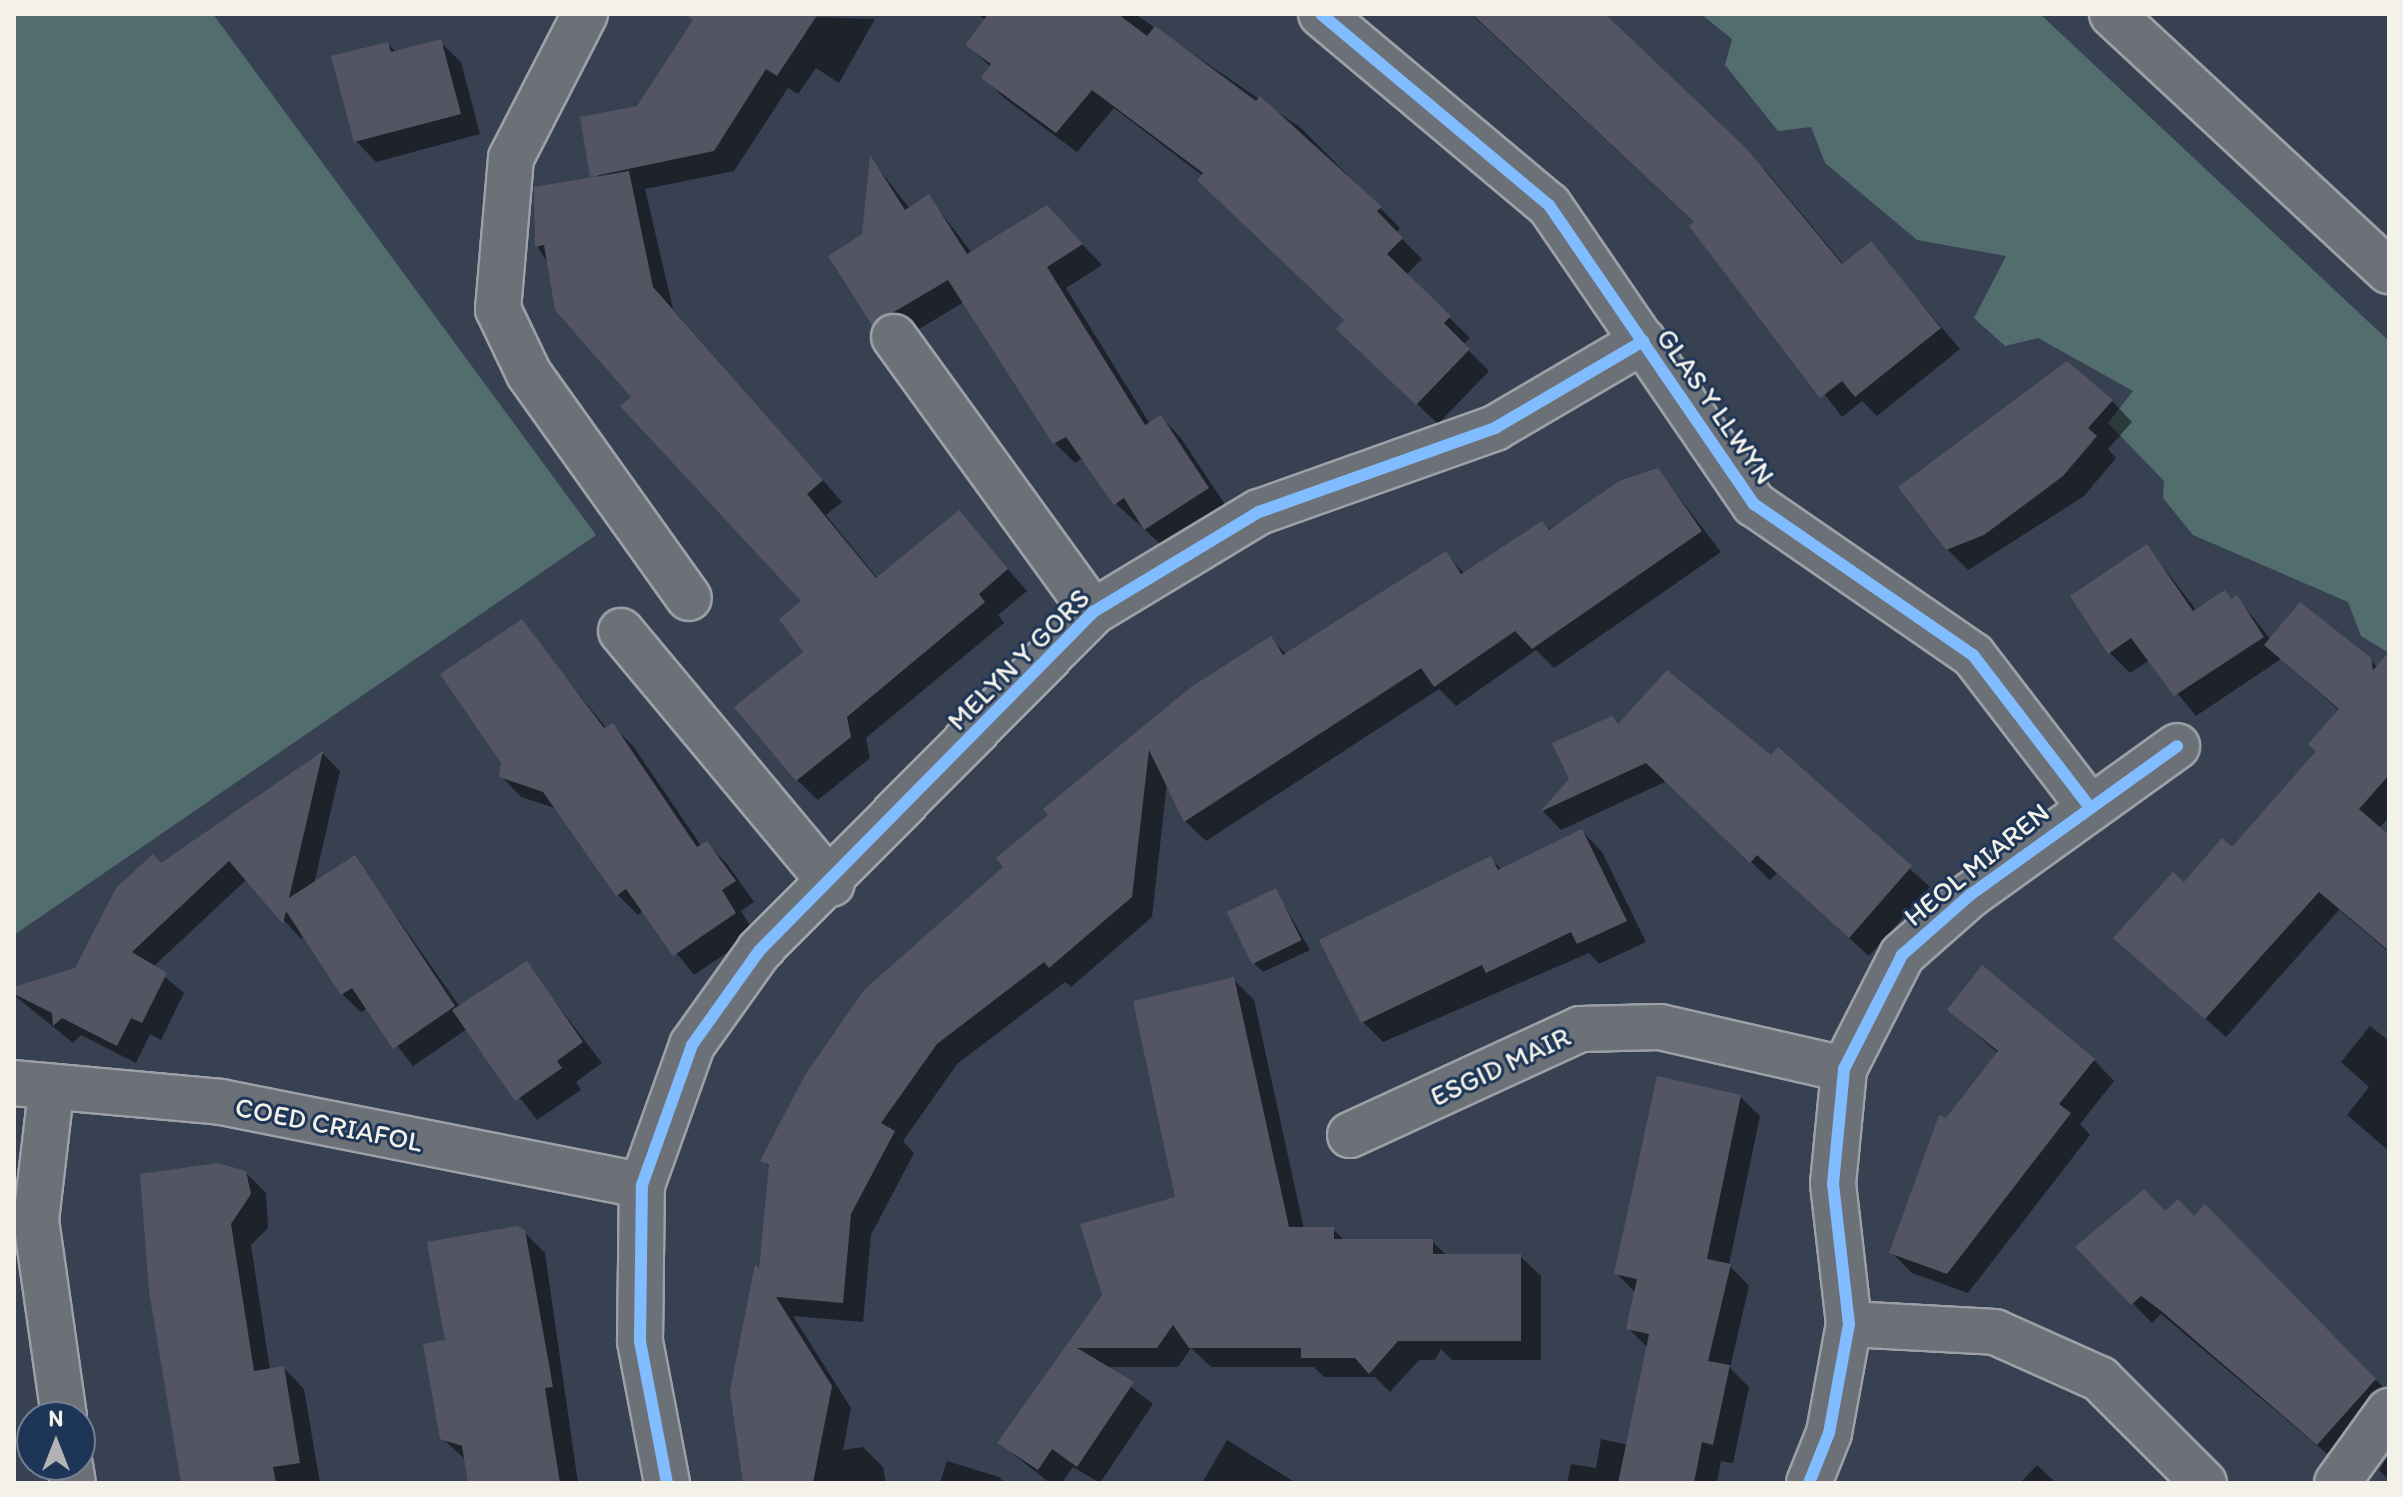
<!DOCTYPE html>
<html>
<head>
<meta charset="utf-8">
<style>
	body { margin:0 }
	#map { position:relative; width:2403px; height:1497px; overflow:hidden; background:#374152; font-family:Itim,sans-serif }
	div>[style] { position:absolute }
	.green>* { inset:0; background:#526d6e }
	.shadow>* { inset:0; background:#0007 }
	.building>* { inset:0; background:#535662; transform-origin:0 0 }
	.roads { filter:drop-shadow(2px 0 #9da1a7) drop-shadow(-2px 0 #9da1a7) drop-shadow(0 2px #9da1a7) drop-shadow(0 -2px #9da1a7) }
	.minor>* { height:44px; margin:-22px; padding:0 22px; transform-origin:22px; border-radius:22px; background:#6c7077 }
	.major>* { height:44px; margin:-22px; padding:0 22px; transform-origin:22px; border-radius:22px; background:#6c7077 }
	.cycleway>* { height:12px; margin:-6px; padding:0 6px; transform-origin:6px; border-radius:6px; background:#80bcff }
	span { translate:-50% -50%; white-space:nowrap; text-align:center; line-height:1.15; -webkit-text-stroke:6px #1d3557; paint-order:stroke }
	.street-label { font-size:28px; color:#f4f1e8 }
	.frame { position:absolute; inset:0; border:16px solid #f4f1e8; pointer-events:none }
	.north { position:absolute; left:16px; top:1401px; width:80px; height:80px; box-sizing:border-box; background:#1d3557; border:2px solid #738091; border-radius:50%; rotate:0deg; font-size:22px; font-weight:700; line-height:32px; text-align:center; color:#f4f1e8 }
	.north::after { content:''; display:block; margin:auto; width:28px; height:36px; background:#b2b3b4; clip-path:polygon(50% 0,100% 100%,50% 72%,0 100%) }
</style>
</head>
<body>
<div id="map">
	<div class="green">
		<i style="clip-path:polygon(14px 14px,213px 14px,596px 535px,14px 935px)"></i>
		<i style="clip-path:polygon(1701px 14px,2040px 14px,2389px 341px,2389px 653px,2361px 636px,2348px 602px,2193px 535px,2163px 498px,2164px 481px,2108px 423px,2133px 391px,2038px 338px,2005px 346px,1974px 318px,2006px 256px,1917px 240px,1825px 163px,1811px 127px,1778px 131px,1725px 65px,1732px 39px)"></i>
	</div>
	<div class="shadow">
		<i style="clip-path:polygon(701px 14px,875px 19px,839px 83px,816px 68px,798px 94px,788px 88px,734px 171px,645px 189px,673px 309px,842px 502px,826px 515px,878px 579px,959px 513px,1027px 591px,998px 615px,1004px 623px,866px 738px,870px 758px,818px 800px,797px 780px,804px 601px,622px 406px,634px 397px,537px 246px,596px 179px)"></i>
		<i style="clip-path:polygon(977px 14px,1135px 14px,1301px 128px,1400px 228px,1396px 233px,1422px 259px,1406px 275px,1470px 338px,1463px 345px,1489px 371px,1438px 424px,1359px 349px,1346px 321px,1203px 176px,1114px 108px,1077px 152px,1004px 98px,984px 77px,991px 67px,967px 45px,986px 20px)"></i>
		<i style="clip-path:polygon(1471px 14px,1601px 14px,1767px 172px,1844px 265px,1871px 244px,1960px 349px,1877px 416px,1862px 401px,1842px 417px,1695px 223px)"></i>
		<i style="clip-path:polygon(440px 42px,461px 62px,480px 134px,376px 162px,356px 141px,388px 44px,397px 53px)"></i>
		<i style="clip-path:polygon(871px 159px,910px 209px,929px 197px,972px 253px,1067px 228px,1102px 265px,1066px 288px,1150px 424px,1161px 417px,1181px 438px,1228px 509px,1166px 549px,1115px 503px,1083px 458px,1075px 463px,1055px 443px,964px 302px,894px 344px,831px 256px,864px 235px)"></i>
		<i style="clip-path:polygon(2112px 401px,2132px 422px,2108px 449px,2116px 458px,2084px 496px,1968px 570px,1947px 549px)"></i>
		<i style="clip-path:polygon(1658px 470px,1721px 552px,1554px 668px,1536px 650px,1456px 706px,1439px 689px,1206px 841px,1185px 821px,1167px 783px,1152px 917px,1071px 987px,1065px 982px,957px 1064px,903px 1141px,914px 1153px,871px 1235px,863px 1322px,793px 1316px,851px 1408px,843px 1450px,863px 1447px,883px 1467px,886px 1483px,745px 1483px,770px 1168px,763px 1160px,866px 991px,1271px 639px,1287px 655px,1445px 554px,1465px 574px)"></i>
		<i style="clip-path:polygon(2147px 546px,2197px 611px,2237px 597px,2271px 640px,2370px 660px,2389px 679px,2389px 817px,2379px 828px,2389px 837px,2389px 952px,2339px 910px,2226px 1037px,2116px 938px,2232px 850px,2318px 751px,2340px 711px,2281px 659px,2196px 716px,2150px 660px,2130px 673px,2110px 653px)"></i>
		<i style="clip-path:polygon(521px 622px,607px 729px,613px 726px,633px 746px,702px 847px,707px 843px,727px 864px,754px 902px,741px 911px,755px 934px,694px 975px,643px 911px,638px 915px,617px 894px,558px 809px,521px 797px,501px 776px)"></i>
		<i style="clip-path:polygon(1620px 726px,1771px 758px,1778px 750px,1930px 887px,1869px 956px,1777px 873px,1770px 880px,1667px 781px,1561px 830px,1543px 811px)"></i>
		<i style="clip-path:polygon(322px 753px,340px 771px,314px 884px,355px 858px,460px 1007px,526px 964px,602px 1063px,576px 1082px,581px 1090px,537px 1120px,467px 1029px,413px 1066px,368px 1008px,361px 1012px,342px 994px,303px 933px,302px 940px,247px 879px,153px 967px,184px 993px,161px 1040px,150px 1034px,136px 1063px,81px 1035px,73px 1043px,14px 995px,76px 969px,161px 866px)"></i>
		<i style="clip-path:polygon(1582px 831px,1602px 852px,1646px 942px,1599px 964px,1589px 953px,1383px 1042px,1363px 1022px,1491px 859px,1502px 870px)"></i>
		<i style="clip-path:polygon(1276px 891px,1310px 950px,1263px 972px,1253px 962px)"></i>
		<i style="clip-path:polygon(1234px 980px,1254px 1000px,1304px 1229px,1333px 1229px,1345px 1241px,1432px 1241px,1447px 1256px,1520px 1256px,1541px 1276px,1541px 1360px,1452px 1360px,1441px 1349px,1435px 1360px,1419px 1360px,1390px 1392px,1375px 1377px,1324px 1377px,1314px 1367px,1211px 1367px,1191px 1348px,1178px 1367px,1105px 1367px,1153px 1404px,1100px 1483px,1073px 1467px,1062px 1483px,1050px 1483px,999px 1443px,1177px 1198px)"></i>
		<i style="clip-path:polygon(1949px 1010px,2094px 1060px,2114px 1081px,2080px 1124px,2090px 1135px,1968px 1293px,1912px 1273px,1891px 1252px,1946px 1120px,1999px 1054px)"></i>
		<i style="clip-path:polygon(2370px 1026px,2389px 1041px,2389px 1151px,2347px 1115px,2369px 1087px,2341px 1062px)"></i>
		<i style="clip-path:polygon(1740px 1097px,1760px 1116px,1729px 1265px,1749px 1286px,1730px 1368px,1749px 1387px,1733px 1463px,1721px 1461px,1717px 1483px,1567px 1483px,1571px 1464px,1596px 1468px,1601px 1439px,1628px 1445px,1648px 1348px,1628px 1328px,1636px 1293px,1616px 1273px)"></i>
		<i style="clip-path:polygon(245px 1172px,266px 1193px,268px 1228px,251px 1245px,270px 1370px,284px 1368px,304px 1389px,320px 1483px,184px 1483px,151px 1291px)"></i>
		<i style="clip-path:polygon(2205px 1207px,2389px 1393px,2338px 1463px,2161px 1314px,2152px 1323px,2078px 1247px,2165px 1213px,2194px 1218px)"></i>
		<i style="clip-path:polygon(524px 1232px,545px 1253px,578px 1483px,471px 1483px,466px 1460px,442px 1438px)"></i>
		<i style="clip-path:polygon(1227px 1440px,1296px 1483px,1202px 1483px)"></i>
		<i style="clip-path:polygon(2389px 1455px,2389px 1480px,2379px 1470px)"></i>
		<i style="clip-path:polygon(947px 1461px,999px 1477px,1005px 1483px,940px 1483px)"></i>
		<i style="clip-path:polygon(2037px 1465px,2056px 1483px,2020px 1483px)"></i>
	</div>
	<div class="building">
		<i style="clip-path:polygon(683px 14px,818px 14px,777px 76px,766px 69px,714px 151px,590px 177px,580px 117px,637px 106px,693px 20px)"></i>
		<i style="clip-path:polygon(988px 14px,1118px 14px,1147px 36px,1155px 26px,1256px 101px,1260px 96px,1382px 207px,1377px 211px,1403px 238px,1387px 254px,1451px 316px,1444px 323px,1470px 349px,1416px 405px,1336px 329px,1344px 320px,1197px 180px,1203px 173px,1092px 90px,1056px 133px,981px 78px,991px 64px,965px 45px)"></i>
		<i style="clip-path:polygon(1472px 14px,1605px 14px,1747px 149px,1842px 264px,1871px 241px,1941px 328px,1855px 397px,1842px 381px,1820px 398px,1689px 226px,1694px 222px)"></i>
		<i style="clip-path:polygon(441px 39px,461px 114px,354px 142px,331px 56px,388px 42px,391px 52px)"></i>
		<i style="clip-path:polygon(870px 155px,905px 210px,929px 194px,967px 254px,1047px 205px,1083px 244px,1047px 267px,1145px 425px,1161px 415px,1209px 488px,1144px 530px,1124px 498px,1114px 505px,1066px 437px,1053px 444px,948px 280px,872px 325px,828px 256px,862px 234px)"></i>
		<i style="clip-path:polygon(629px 171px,653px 287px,823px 480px,807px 494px,876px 578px,959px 510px,1008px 569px,979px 594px,985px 602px,847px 717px,851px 737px,796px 781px,734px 707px,803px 652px,779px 619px,801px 601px,620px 406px,631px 397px,555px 310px,544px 245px,535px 247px,534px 187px)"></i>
		<i style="clip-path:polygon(2067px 361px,2113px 400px,2088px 428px,2097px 436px,2063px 476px,1984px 535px,1946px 550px,1898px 487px)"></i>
		<i style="clip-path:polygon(1658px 468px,1702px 531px,1532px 649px,1515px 631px,1434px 687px,1421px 668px,1184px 822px,1149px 750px,1132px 897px,1049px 968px,1044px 962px,937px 1044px,881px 1123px,895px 1131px,851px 1214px,843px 1303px,776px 1297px,832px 1386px,813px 1483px,743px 1483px,730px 1391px,755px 1264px,759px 1269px,769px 1165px,760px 1161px,805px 1075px,864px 990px,1003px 867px,996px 858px,1048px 815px,1043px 809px,1191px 687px,1271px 636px,1283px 655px,1446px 551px,1461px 574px,1542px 521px,1549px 530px,1619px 481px)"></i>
		<i style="clip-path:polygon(2147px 544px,2193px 611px,2225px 590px,2231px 599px,2237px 595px,2264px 637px,2174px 696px,2131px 638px,2108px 654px,2070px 596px)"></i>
		<i style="clip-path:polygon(2300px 602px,2371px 658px,2373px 670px,2389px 652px,2389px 775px,2359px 809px,2389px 835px,2389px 951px,2319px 892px,2205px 1019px,2113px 938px,2173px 872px,2184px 882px,2222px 838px,2232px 847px,2316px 751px,2308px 744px,2339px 709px,2264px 645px)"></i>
		<i style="clip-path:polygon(522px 619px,604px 728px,613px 723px,697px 847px,707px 841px,736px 881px,722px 890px,736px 913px,673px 956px,626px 889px,616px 896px,543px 792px,499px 777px,501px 763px,440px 674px)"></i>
		<i style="clip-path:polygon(1667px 670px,1771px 755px,1778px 747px,1912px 866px,1849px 938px,1757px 855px,1750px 863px,1646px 763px,1540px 812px,1569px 779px,1552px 743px,1612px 716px,1618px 724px)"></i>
		<i style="clip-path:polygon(323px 751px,289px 898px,355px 855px,455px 1006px,393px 1049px,352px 988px,341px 995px,286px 911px,283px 924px,229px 861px,132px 952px,167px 973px,142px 1023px,131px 1018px,117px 1046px,62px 1018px,53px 1026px,52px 1013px,14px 994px,14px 987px,75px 968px,116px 888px,153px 854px,161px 863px)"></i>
		<i style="clip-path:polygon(1582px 829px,1627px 921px,1577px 944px,1571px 932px,1486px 973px,1482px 965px,1361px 1023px,1319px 940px,1491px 856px,1498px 870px)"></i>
		<i style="left:1276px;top:888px;width:58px;height:55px;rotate:64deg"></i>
		<i style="clip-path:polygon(527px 961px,583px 1042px,557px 1061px,562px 1068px,515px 1101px,452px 1010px)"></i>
		<i style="clip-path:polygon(1982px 965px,2095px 1059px,2059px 1104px,2071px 1113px,1947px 1274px,1889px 1253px,1939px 1115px,1946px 1118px,1998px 1051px,1947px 1010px)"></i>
		<i style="clip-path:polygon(1234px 977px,1289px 1227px,1334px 1227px,1334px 1239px,1433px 1239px,1433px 1254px,1521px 1254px,1521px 1341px,1398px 1341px,1369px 1374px,1355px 1358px,1301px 1358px,1301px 1348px,1189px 1348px,1173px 1325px,1157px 1348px,1077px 1348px,1134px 1382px,1077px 1467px,1052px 1449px,1038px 1470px,997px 1443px,1102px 1295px,1080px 1224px,1175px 1197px,1133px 1001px)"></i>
		<i style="clip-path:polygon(1657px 1076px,1741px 1095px,1707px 1259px,1731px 1264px,1708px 1361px,1730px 1365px,1713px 1445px,1702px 1442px,1694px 1483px,1618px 1483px,1649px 1334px,1626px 1329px,1637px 1279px,1614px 1274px)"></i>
		<i style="clip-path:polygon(218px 1163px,246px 1171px,251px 1194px,231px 1224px,254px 1371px,284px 1366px,300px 1463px,273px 1467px,276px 1483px,181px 1483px,149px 1291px,140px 1174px)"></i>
		<i style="clip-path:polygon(2144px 1189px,2165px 1211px,2178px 1199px,2194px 1216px,2205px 1204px,2376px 1379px,2317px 1445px,2160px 1310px,2141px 1296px,2131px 1305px,2075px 1247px)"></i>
		<i style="clip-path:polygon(517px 1226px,525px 1230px,553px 1387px,545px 1388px,560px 1483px,468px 1483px,462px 1446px,440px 1439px,423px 1344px,445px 1340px,427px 1242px)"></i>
	</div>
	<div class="roads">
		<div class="minor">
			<i style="left:585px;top:14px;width:162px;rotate:117.2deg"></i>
			<i style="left:511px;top:158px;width:152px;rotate:94.9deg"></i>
			<i style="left:498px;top:309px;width:72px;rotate:64.5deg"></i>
			<i style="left:529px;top:374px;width:275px;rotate:54.5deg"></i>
			<i style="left:1321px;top:14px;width:297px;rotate:40deg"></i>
			<i style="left:1549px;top:205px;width:363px;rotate:55.6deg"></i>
			<i style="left:1754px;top:504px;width:266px;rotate:34.6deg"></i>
			<i style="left:1973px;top:655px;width:190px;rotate:52.5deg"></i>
			<i style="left:894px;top:337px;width:339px;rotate:54.1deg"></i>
			<i style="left:621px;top:631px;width:329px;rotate:50.2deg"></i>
			<i style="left:14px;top:1083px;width:208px;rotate:5.2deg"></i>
			<i style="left:221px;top:1102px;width:429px;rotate:11.2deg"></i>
			<i style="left:51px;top:1092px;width:129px;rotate:96.7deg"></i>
			<i style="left:36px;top:1220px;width:199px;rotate:81.9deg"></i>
			<i style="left:1350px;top:1135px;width:253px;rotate:-24.7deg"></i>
			<i style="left:1580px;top:1029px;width:80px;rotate:-1.4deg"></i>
			<i style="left:1660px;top:1027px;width:189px;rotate:12.9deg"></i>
			<i style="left:1849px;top:1324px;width:146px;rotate:3.1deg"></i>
			<i style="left:1995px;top:1332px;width:115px;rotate:24.1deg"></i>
			<i style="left:2100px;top:1379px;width:147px;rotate:45deg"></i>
			<i style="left:70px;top:1465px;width:18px;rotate:81deg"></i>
			<i style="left:667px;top:1483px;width:145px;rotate:-100.8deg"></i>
			<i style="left:640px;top:1341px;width:156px;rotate:-89.3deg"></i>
			<i style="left:642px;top:1185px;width:149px;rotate:-70.3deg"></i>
			<i style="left:692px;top:1045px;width:115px;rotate:-54.5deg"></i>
			<i style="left:759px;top:951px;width:476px;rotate:-45.4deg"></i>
			<i style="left:1093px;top:612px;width:194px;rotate:-31.1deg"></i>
			<i style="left:1259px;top:512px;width:251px;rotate:-19.6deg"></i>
			<i style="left:1495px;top:428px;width:172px;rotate:-30.4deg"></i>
			<i style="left:1809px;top:1483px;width:54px;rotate:-68.2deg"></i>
			<i style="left:1829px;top:1433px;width:111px;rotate:-79.6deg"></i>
			<i style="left:1849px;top:1324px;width:141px;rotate:-96.5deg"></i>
			<i style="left:1833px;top:1184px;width:116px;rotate:-84.5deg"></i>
			<i style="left:1844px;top:1069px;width:128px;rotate:-63deg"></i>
			<i style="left:1902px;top:955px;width:91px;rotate:-41.4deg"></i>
			<i style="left:1970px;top:895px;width:255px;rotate:-35.7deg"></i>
			<i style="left:2337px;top:1483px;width:89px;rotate:-54.2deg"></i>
		</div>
		<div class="major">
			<i style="left:2112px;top:14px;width:378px;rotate:42.9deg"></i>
		</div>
	</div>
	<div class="cycleway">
		<i style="left:1321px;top:14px;width:297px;rotate:40deg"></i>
		<i style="left:1549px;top:205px;width:363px;rotate:55.6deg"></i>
		<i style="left:1754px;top:504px;width:266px;rotate:34.6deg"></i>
		<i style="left:1973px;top:655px;width:190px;rotate:52.5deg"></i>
		<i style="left:667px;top:1483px;width:145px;rotate:-100.8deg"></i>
		<i style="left:640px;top:1341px;width:156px;rotate:-89.3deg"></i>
		<i style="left:642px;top:1185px;width:149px;rotate:-70.3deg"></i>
		<i style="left:692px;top:1045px;width:115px;rotate:-54.5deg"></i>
		<i style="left:759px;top:951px;width:476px;rotate:-45.4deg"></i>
		<i style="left:1093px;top:612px;width:194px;rotate:-31.1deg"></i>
		<i style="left:1259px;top:512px;width:251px;rotate:-19.6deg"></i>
		<i style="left:1495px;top:428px;width:172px;rotate:-30.4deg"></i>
		<i style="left:1809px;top:1483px;width:54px;rotate:-68.2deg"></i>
		<i style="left:1829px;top:1433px;width:111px;rotate:-79.6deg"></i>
		<i style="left:1849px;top:1324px;width:141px;rotate:-96.5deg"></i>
		<i style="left:1833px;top:1184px;width:116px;rotate:-84.5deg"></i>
		<i style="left:1844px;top:1069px;width:128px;rotate:-63deg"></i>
		<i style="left:1902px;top:955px;width:91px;rotate:-41.4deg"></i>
		<i style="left:1970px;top:895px;width:255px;rotate:-35.7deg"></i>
	</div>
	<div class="street-label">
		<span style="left:1716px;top:406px;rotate:55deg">GLAS Y LLWYN</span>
		<span style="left:1018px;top:659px;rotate:-45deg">MELYN Y GORS</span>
		<span style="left:1976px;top:864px;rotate:-39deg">HEOL MIAREN</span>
		<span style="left:1500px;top:1066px;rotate:-25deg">ESGID MAIR</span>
		<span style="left:329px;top:1124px;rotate:11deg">COED CRIAFOL</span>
	</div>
	<div class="frame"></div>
	<div class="north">N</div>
</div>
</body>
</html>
